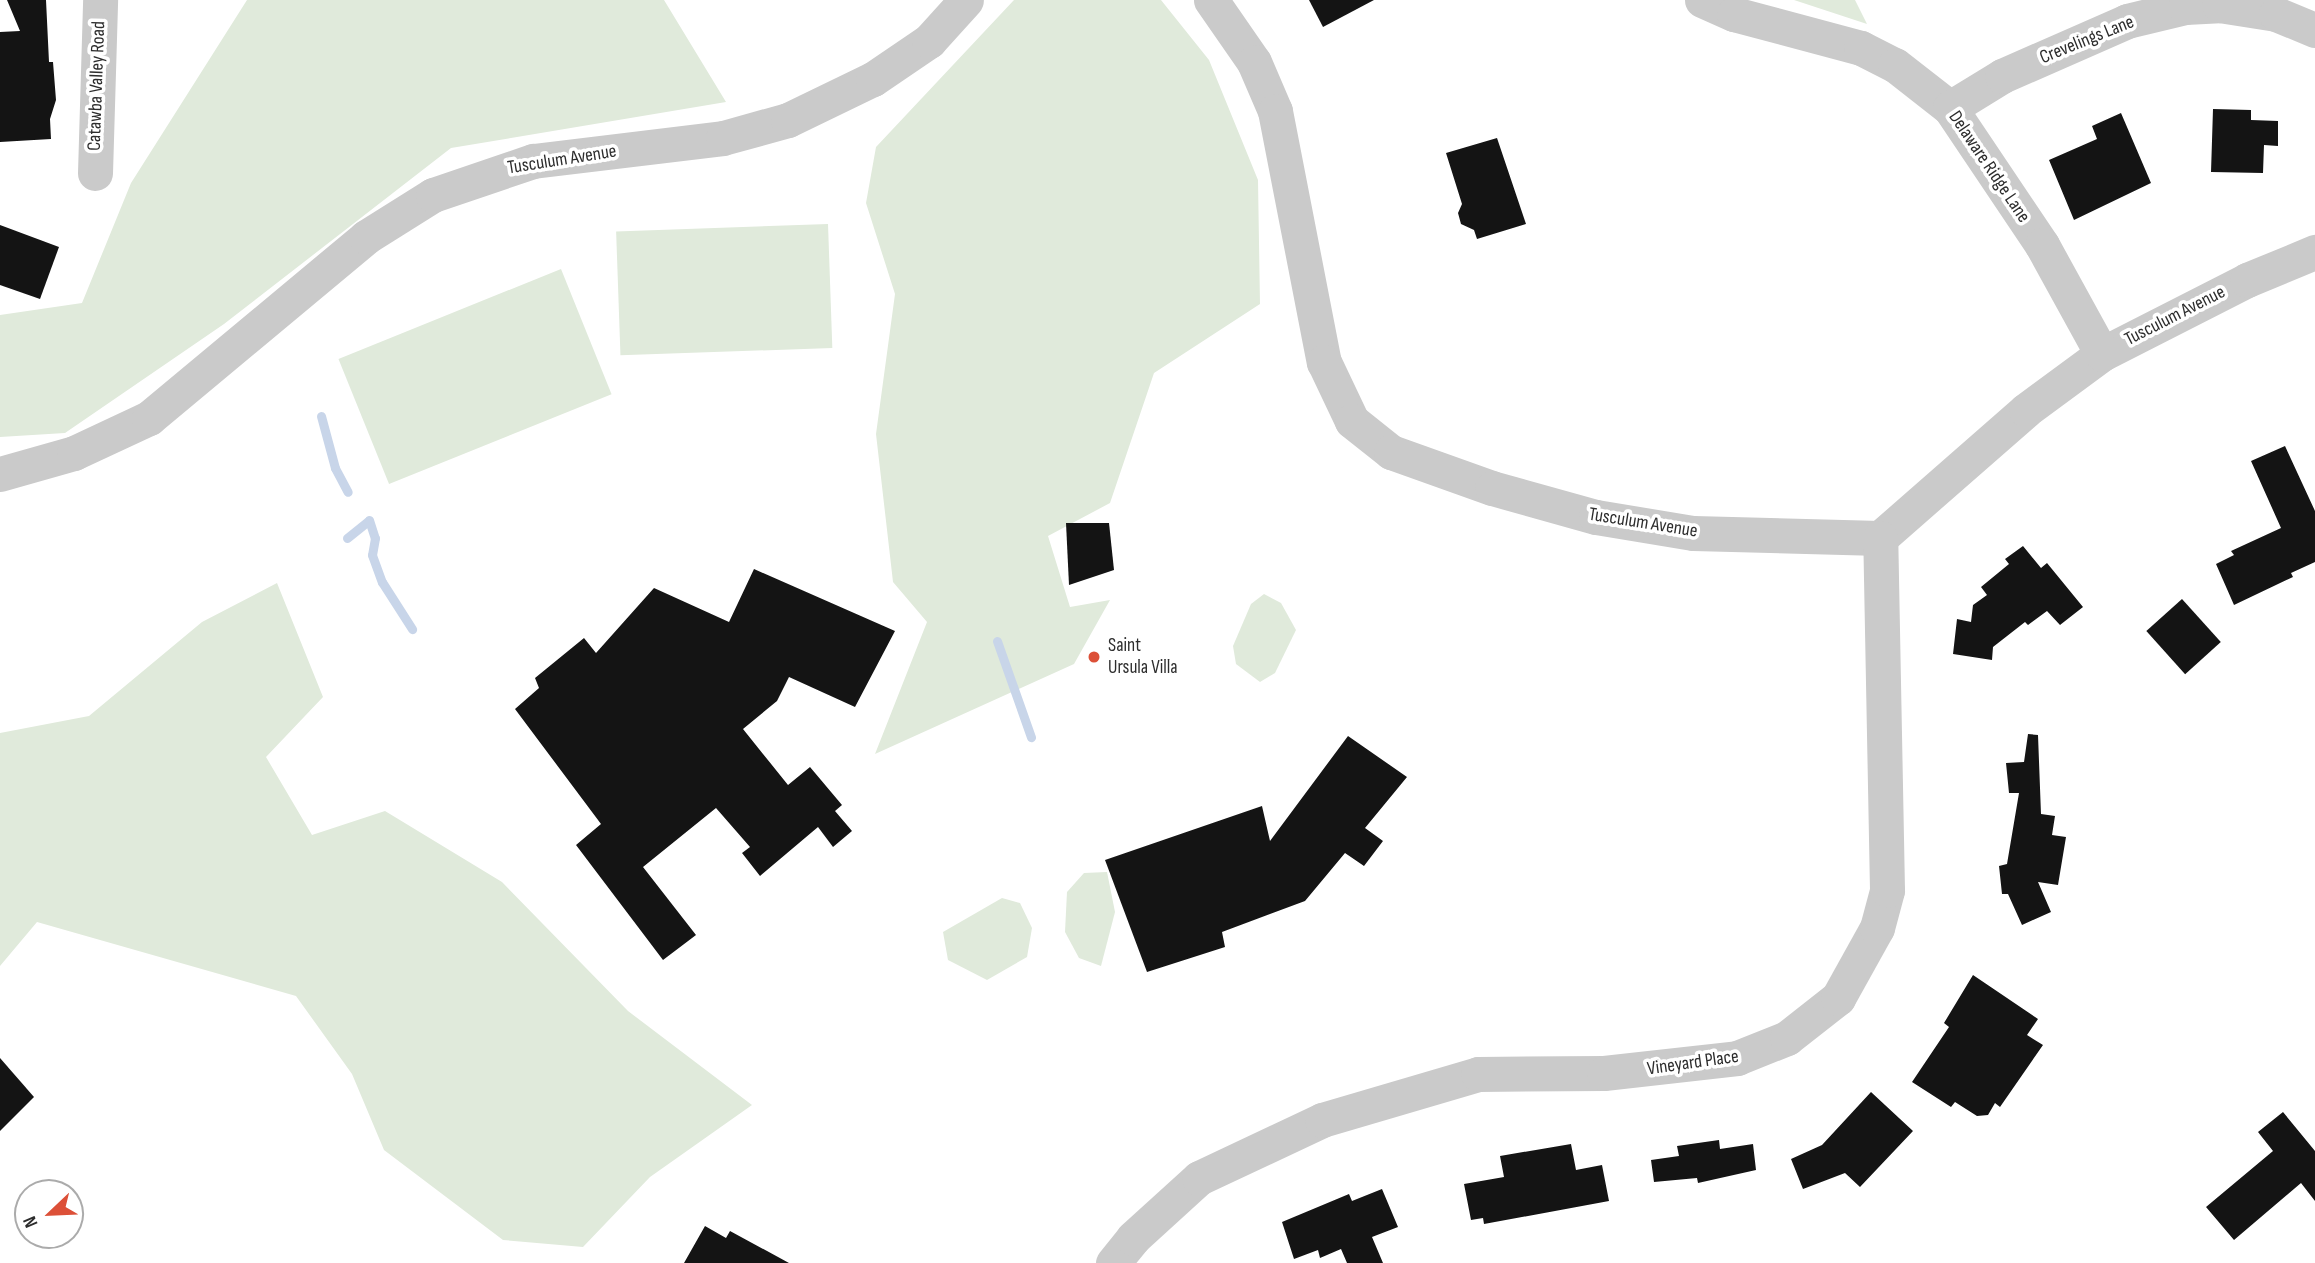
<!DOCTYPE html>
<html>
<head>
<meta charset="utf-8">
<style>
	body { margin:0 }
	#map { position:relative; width:2315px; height:1263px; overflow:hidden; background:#fff; font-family:"Sofia Sans Condensed",sans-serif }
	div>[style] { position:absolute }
	.green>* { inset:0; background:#e0eadb; transform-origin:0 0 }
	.stream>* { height:9px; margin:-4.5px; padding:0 4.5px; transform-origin:4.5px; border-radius:4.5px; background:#c8d5e9 }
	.building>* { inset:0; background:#141414; transform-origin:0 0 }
	.minor>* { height:35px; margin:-17.5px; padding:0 17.5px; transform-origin:17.5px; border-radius:17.5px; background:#cacaca }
	.dots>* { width:19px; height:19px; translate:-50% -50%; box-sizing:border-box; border:4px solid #fff; border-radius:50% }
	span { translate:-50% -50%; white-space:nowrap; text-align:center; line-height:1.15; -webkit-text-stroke:7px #fff; paint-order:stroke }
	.street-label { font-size:19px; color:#2d2d2d }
	.poi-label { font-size:19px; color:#2d2d2d }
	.left { translate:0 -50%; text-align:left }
	.north { position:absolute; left:14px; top:1179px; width:70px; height:70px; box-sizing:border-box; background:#fff; border:2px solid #ababab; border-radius:50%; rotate:247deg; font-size:19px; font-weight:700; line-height:28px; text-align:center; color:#2d2d2d }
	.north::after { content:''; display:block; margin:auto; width:24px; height:32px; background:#dc5038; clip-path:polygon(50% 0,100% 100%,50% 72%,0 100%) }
</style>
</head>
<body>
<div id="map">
	<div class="green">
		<i style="clip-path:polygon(247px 0,664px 0,726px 102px,451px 148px,224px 324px,65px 433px,0 437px,0 315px,82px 303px,131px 183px)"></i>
		<i style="clip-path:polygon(1014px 0,1161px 0,1209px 60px,1258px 180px,1260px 304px,1154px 373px,1110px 503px,1048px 536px,1070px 607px,1110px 600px,1074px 664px,875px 754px,927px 622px,893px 582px,876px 434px,895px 294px,866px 203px,876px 147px)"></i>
		<i style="clip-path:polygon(1794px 0,1855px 0,1867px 24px)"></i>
		<i style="left:828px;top:224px;width:124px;height:212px;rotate:88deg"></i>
		<i style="left:561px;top:269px;width:135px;height:240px;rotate:68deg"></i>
		<i style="clip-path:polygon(277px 583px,323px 697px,266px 757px,312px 835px,385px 811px,502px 882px,628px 1011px,752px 1105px,650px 1177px,583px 1247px,503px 1240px,384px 1150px,352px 1074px,296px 996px,37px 922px,0 966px,0 733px,89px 716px,202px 622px)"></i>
		<i style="clip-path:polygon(1264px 594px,1281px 603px,1296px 630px,1275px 673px,1260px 682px,1236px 664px,1233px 646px,1251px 604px)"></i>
		<i style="clip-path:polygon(1107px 872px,1115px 912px,1101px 966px,1079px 958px,1065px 932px,1067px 892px,1084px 873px)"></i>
		<i style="clip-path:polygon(1002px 898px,1020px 903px,1032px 928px,1027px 957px,987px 980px,948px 960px,943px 932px)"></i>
	</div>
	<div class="stream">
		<i style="left:321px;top:416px;width:54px;rotate:74.9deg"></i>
		<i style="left:335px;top:468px;width:27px;rotate:62deg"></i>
		<i style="left:347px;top:538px;width:28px;rotate:-39deg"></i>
		<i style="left:369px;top:520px;width:19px;rotate:72deg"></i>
		<i style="left:375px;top:538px;width:17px;rotate:100deg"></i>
		<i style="left:372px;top:555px;width:29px;rotate:70deg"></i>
		<i style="left:382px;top:582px;width:56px;rotate:57.4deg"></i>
		<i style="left:997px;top:641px;width:102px;rotate:70.5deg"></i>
	</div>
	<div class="building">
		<i style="clip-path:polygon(7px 0,46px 0,49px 62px,53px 62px,56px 100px,50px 119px,51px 139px,0 142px,0 32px,20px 31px)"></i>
		<i style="clip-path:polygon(1309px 0,1374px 0,1323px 27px)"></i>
		<i style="clip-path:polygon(2213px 109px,2251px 110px,2251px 120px,2278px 121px,2278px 146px,2264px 145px,2263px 173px,2211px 172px)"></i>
		<i style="clip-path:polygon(2121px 113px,2151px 183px,2074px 220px,2049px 160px,2097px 139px,2092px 126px)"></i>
		<i style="clip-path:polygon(1497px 138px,1526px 224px,1477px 239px,1474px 230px,1461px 224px,1458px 213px,1462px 204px,1446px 153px)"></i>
		<i style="clip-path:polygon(0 225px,59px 247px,40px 299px,0 285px)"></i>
		<i style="clip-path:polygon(2285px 446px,2315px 511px,2315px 562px,2291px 573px,2293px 577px,2234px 605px,2216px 564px,2234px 555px,2231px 551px,2281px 528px,2251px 461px)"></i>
		<i style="clip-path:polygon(1066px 523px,1109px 523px,1114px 570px,1069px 585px)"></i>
		<i style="clip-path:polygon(2023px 546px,2041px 568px,2047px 563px,2083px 607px,2060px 625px,2047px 611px,2028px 625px,2025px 622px,1993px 647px,1992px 660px,1953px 654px,1957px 619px,1971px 622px,1973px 605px,1987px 595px,1981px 587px,2009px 564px,2005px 559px)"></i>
		<i style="clip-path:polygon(754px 569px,895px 631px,855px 707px,789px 677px,777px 701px,743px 729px,788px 785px,810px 767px,842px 805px,835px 811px,852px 831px,833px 847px,818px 827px,760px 876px,742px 853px,750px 847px,716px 808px,643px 867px,696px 935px,663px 960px,576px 845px,601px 824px,515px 709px,539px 688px,535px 678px,584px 638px,596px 653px,654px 588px,729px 622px)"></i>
		<i style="left:2182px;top:599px;width:58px;height:48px;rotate:48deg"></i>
		<i style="clip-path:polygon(2028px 734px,2038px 735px,2041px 814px,2055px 816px,2052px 835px,2066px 837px,2058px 885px,2038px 882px,2051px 912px,2022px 925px,2008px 894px,2002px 894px,1999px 866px,2007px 864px,2019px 793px,2009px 793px,2006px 763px,2024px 762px)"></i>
		<i style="clip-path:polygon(1348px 736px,1407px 777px,1365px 828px,1383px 841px,1364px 866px,1345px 853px,1305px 901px,1222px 932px,1225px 947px,1147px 972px,1105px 860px,1262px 806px,1270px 841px)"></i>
		<i style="clip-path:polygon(1973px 975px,2038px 1019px,2027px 1035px,2043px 1045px,2000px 1107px,1995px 1103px,1988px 1115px,1977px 1116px,1955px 1102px,1951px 1107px,1912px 1082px,1949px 1027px,1944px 1023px)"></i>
		<i style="clip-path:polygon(0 1058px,34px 1097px,0 1131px)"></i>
		<i style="clip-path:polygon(1871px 1092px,1913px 1131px,1860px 1187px,1845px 1173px,1803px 1189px,1791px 1159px,1822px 1145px)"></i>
		<i style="clip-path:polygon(2283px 1112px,2315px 1151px,2315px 1201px,2301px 1183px,2234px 1240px,2206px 1207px,2273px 1151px,2258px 1132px)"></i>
		<i style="clip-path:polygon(1719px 1140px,1720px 1149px,1753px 1144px,1756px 1170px,1698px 1183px,1697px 1178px,1654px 1182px,1651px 1160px,1679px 1156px,1677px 1146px)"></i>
		<i style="clip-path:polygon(1571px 1144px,1576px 1170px,1602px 1165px,1609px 1201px,1484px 1224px,1483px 1218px,1471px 1220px,1464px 1184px,1504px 1177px,1500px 1156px)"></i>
		<i style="clip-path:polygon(1382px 1189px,1398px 1227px,1372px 1237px,1383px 1263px,1347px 1263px,1341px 1249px,1320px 1258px,1318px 1250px,1294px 1259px,1282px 1222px,1349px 1194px,1352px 1201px)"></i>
		<i style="clip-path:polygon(705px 1226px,726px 1238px,730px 1231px,789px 1263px,684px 1263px)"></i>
	</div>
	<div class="minor">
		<i style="left:1211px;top:0;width:75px;rotate:55.3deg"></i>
		<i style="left:1254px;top:62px;width:53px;rotate:66.8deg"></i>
		<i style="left:1275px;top:111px;width:256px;rotate:79deg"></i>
		<i style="left:1324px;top:362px;width:65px;rotate:64.6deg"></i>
		<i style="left:1352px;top:421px;width:50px;rotate:38.5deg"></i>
		<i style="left:1391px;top:452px;width:107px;rotate:19.6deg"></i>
		<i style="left:1492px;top:488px;width:108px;rotate:15.6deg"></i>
		<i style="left:1596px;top:517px;width:98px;rotate:9.4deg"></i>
		<i style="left:1693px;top:533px;width:187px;rotate:1.5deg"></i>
		<i style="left:1880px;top:538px;width:194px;rotate:-41.2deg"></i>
		<i style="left:2026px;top:410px;width:94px;rotate:-36.4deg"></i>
		<i style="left:2102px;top:354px;width:163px;rotate:-27deg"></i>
		<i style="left:2247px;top:280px;width:74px;rotate:-22.4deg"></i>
		<i style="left:1702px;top:0;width:35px;rotate:24deg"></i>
		<i style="left:1734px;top:14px;width:131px;rotate:15deg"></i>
		<i style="left:1861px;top:48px;width:38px;rotate:27deg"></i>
		<i style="left:1895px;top:65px;width:70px;rotate:38deg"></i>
		<i style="left:1950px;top:108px;width:165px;rotate:56.1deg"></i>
		<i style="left:2042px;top:245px;width:124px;rotate:61.2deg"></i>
		<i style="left:1950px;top:108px;width:61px;rotate:-31.6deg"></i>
		<i style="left:2002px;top:76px;width:137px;rotate:-23.7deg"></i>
		<i style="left:2127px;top:21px;width:60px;rotate:-13.6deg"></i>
		<i style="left:2185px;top:7px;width:34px;rotate:-3deg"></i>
		<i style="left:2219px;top:5px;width:58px;rotate:9deg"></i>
		<i style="left:2276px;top:14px;width:42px;rotate:22.3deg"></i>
		<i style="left:95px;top:173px;width:173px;rotate:-88.3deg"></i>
		<i style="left:0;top:474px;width:77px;rotate:-15.8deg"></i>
		<i style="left:74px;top:453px;width:83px;rotate:-25deg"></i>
		<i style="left:149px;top:418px;width:283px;rotate:-39.8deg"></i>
		<i style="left:366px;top:237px;width:79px;rotate:-32.1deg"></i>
		<i style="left:433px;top:195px;width:106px;rotate:-18.8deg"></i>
		<i style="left:533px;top:161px;width:191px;rotate:-6.9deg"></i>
		<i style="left:723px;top:138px;width:67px;rotate:-15.5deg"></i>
		<i style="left:788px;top:120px;width:94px;rotate:-25.8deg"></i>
		<i style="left:873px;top:79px;width:68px;rotate:-34.2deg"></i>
		<i style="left:929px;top:41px;width:55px;rotate:-47.9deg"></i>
		<i style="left:1113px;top:1263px;width:32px;rotate:-51deg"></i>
		<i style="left:1133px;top:1238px;width:89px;rotate:-42.3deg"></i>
		<i style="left:1199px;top:1178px;width:136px;rotate:-25.2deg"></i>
		<i style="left:1322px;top:1120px;width:163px;rotate:-16.4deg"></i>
		<i style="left:1478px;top:1074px;width:126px;rotate:-0.5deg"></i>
		<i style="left:1604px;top:1073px;width:134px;rotate:-6.4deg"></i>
		<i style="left:1737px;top:1058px;width:54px;rotate:-21.8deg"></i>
		<i style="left:1787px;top:1038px;width:65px;rotate:-38.1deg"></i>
		<i style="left:1838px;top:998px;width:80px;rotate:-60.9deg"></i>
		<i style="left:1877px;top:928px;width:39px;rotate:-75deg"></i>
		<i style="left:1887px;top:890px;width:352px;rotate:-91.1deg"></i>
	</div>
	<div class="dots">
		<i style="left:1094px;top:657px;background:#dc5038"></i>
	</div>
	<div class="street-label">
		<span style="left:2087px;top:40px;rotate:-22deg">Crevelings Lane</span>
		<span style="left:97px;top:86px;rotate:-88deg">Catawba Valley Road</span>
		<span style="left:562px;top:160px;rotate:-9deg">Tusculum Avenue</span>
		<span style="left:1989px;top:167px;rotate:56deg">Delaware Ridge Lane</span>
		<span style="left:2175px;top:316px;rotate:-27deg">Tusculum Avenue</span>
		<span style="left:1643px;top:523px;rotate:9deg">Tusculum Avenue</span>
		<span style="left:1693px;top:1063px;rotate:-8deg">Vineyard Place</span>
	</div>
	<div class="poi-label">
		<span class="left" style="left:1108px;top:657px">Saint<br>Ursula Villa</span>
	</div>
	<div class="north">N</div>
</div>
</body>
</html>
